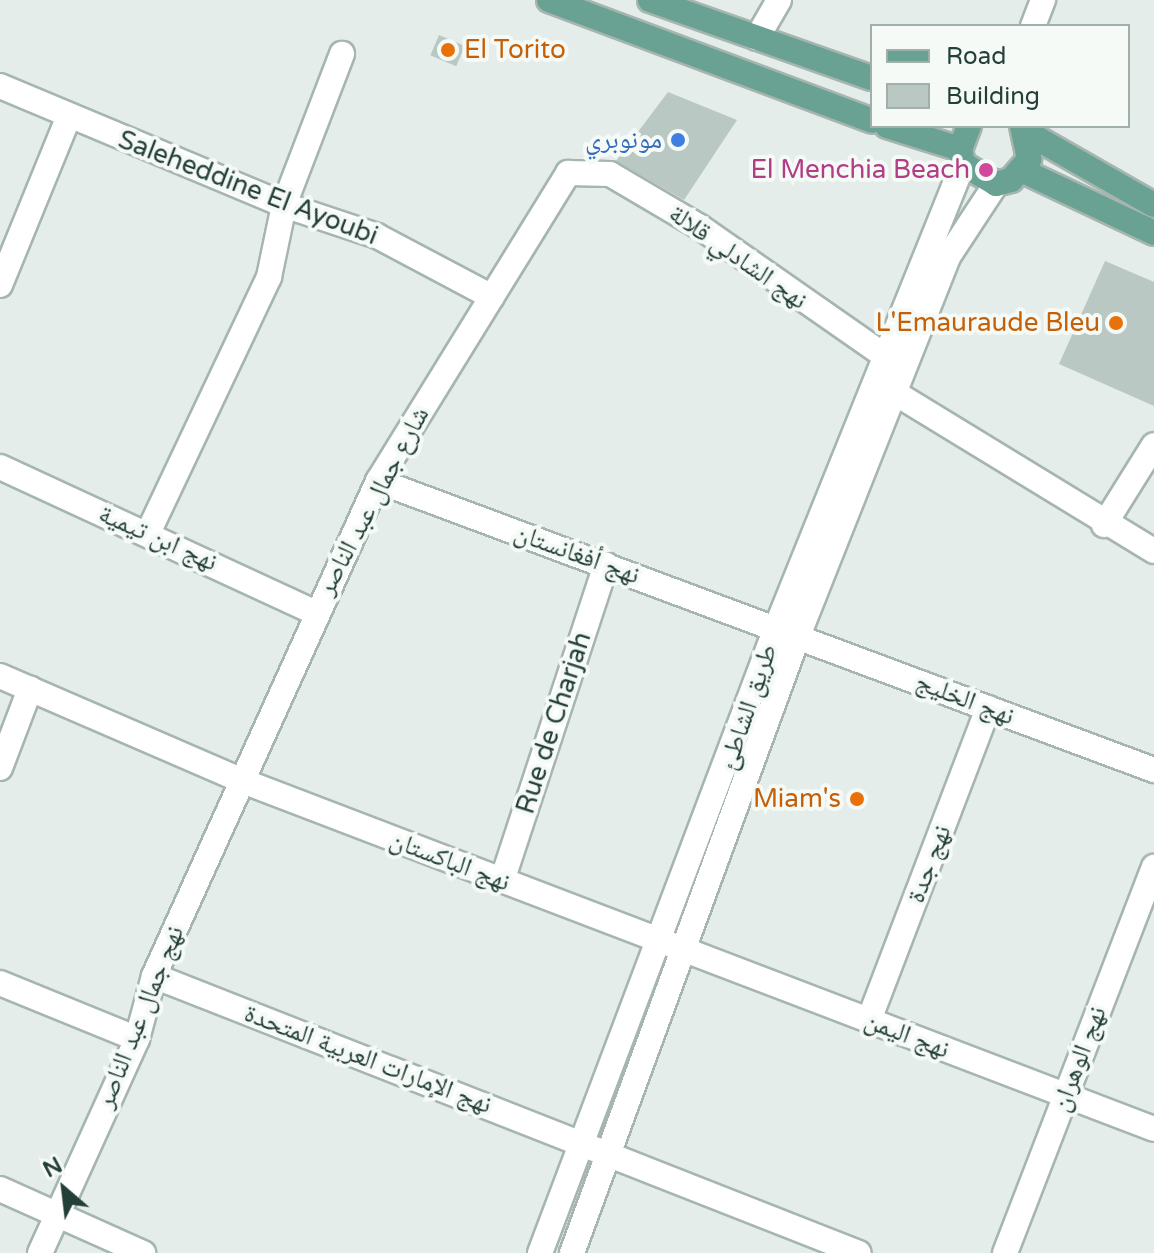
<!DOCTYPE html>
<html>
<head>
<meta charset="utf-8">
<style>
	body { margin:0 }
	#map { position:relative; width:1154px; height:1253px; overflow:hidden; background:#e4ede9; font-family:"Varela Round","Noto Naskh Arabic",sans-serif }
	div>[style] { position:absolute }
	.building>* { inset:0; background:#b9c8c2; transform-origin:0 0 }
	.roads { filter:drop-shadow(2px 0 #a6b5b0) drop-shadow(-2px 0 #a6b5b0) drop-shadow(0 2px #a6b5b0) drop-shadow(0 -2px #a6b5b0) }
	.minor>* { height:24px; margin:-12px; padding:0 12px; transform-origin:12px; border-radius:12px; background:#fff }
	.major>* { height:24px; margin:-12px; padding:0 12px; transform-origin:12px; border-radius:12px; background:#69a292 }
	.dots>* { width:22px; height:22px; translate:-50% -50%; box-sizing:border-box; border:4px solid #f5faf7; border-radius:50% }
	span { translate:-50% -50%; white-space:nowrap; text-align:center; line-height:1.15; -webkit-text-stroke:8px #f5faf7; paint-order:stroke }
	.food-label { font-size:26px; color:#c56008 }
	.left { translate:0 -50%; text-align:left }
	.right { translate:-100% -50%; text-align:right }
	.shop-label { font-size:26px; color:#366cbe }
	.hotel-label { font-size:26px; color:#b23c85 }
	.street-label { font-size:26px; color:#233f37 }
	.legend { position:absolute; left:870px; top:24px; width:260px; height:104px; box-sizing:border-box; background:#f5faf7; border:2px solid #a1afaa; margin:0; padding:10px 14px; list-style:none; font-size:24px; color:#233f37 }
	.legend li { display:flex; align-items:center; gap:16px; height:40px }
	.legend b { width:40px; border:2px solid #a1afaa }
	.north { position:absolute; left:24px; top:1149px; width:80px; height:80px; -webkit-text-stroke:6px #f5faf7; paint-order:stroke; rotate:332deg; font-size:22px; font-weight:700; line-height:32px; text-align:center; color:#233f37 }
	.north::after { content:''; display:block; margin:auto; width:28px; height:36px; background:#233f37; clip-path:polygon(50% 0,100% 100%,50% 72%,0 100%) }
</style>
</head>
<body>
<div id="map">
	<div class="building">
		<i style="left:439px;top:35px;width:28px;height:22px;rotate:23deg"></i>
		<i style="clip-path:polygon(668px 92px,737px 120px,684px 200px,616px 161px)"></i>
		<i style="clip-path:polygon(1105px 261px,1154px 282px,1154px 406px,1059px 364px)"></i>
	</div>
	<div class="roads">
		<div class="minor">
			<i style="left:1033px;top:26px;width:28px;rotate:-69deg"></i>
			<i style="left:757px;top:38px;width:44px;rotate:-59.9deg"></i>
			<i style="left:0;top:86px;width:308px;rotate:22.7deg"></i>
			<i style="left:284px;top:205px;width:98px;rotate:18.4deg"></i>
			<i style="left:377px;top:236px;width:130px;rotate:27.9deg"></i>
			<i style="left:0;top:285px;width:180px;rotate:-67.8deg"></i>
			<i style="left:895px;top:393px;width:303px;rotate:31.4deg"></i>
			<i style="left:0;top:467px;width:346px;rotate:24.8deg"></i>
			<i style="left:378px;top:481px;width:828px;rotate:20.43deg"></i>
			<i style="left:1104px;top:525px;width:94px;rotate:-58deg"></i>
			<i style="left:148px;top:533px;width:283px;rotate:-64.7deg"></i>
			<i style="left:269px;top:277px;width:74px;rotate:-78.2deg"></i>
			<i style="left:284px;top:205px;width:162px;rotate:-69deg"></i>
			<i style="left:0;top:676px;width:262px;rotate:23.4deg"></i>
			<i style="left:240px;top:780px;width:978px;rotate:20.9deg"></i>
			<i style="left:0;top:768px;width:85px;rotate:-69.2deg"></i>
			<i style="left:502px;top:881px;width:333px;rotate:-71.8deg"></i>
			<i style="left:154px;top:976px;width:757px;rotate:21.45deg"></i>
			<i style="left:0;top:983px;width:148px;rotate:22.2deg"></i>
			<i style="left:869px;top:1020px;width:334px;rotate:-69.1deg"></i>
			<i style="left:0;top:1189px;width:157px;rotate:24.1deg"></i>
			<i style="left:40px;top:1253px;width:235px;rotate:-65.6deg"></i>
			<i style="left:137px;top:1039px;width:65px;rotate:-74.9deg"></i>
			<i style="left:154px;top:976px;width:543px;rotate:-65.65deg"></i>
			<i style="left:378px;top:481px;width:362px;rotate:-58.3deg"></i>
			<i style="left:568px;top:173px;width:42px;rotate:1.4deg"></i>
			<i style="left:610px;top:174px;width:104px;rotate:30.5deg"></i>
			<i style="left:700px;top:227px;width:222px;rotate:34.9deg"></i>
			<i style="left:540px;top:1253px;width:668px;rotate:-69.31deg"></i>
			<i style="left:776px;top:628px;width:500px;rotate:-68.05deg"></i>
			<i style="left:572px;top:1253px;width:657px;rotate:-69.88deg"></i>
			<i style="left:798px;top:636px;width:408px;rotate:-68.4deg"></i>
			<i style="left:948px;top:257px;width:87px;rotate:-56.7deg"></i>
			<i style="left:1005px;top:1253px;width:414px;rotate:-68.9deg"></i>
		</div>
		<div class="major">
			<i style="left:549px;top:0;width:345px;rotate:20.5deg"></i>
			<i style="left:650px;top:0;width:235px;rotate:19.4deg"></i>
			<i style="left:887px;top:126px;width:77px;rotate:17.5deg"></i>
			<i style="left:969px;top:126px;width:25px;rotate:111deg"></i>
			<i style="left:960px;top:149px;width:15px;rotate:79deg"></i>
			<i style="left:963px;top:164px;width:39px;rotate:31deg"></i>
			<i style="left:996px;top:184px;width:16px;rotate:-15deg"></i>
			<i style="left:1011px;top:180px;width:28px;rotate:-49deg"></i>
			<i style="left:1029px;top:159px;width:34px;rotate:-102deg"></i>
			<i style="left:1026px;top:132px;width:147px;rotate:29.7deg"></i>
			<i style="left:1023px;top:171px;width:145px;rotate:25.3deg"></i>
		</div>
	</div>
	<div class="dots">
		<i style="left:448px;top:50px;background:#e8710a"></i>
		<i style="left:678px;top:140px;background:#3f7fe0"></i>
		<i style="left:986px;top:170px;background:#d1479c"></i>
		<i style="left:1116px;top:323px;background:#e8710a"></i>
		<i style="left:857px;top:799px;background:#e8710a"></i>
	</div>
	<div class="food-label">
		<span class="left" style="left:464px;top:50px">El Torito</span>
		<span class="right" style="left:1100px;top:323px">L'Emauraude Bleu</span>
		<span class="right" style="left:841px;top:799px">Miam's</span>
	</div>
	<div class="shop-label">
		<span class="right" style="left:662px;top:140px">مونوبري</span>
	</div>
	<div class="hotel-label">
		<span class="right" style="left:970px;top:170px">El Menchia Beach</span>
	</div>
	<div class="street-label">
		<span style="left:248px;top:188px;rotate:21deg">Saleheddine El Ayoubi</span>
		<span style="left:738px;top:257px;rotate:35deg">نهج الشادلي قلالة</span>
		<span style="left:373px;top:501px;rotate:-62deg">شارع جمال عبد الناصر</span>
		<span style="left:158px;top:538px;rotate:24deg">نهج ابن تيمية</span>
		<span style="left:577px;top:554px;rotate:20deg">نهج أفغانستان</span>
		<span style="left:965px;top:699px;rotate:21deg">نهج الخليج</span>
		<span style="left:748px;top:707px;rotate:-71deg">طريق الشاطئ</span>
		<span style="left:554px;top:723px;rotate:-72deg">Rue de Charjah</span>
		<span style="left:450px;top:861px;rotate:21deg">نهج الباكستان</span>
		<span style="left:929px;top:864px;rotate:-69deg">نهج جدة</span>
		<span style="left:140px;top:1017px;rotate:-68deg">نهج جمال عبد الناصر</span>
		<span style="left:907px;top:1035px;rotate:21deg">نهج اليمن</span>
		<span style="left:368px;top:1059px;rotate:21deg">نهج الإمارات العربية المتحدة</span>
		<span style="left:1079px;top:1059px;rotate:-69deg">نهج الوهران</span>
	</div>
	<ul class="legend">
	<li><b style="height:10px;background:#69a292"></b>Road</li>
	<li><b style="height:22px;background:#b9c8c2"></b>Building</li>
	</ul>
	<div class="north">N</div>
</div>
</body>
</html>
